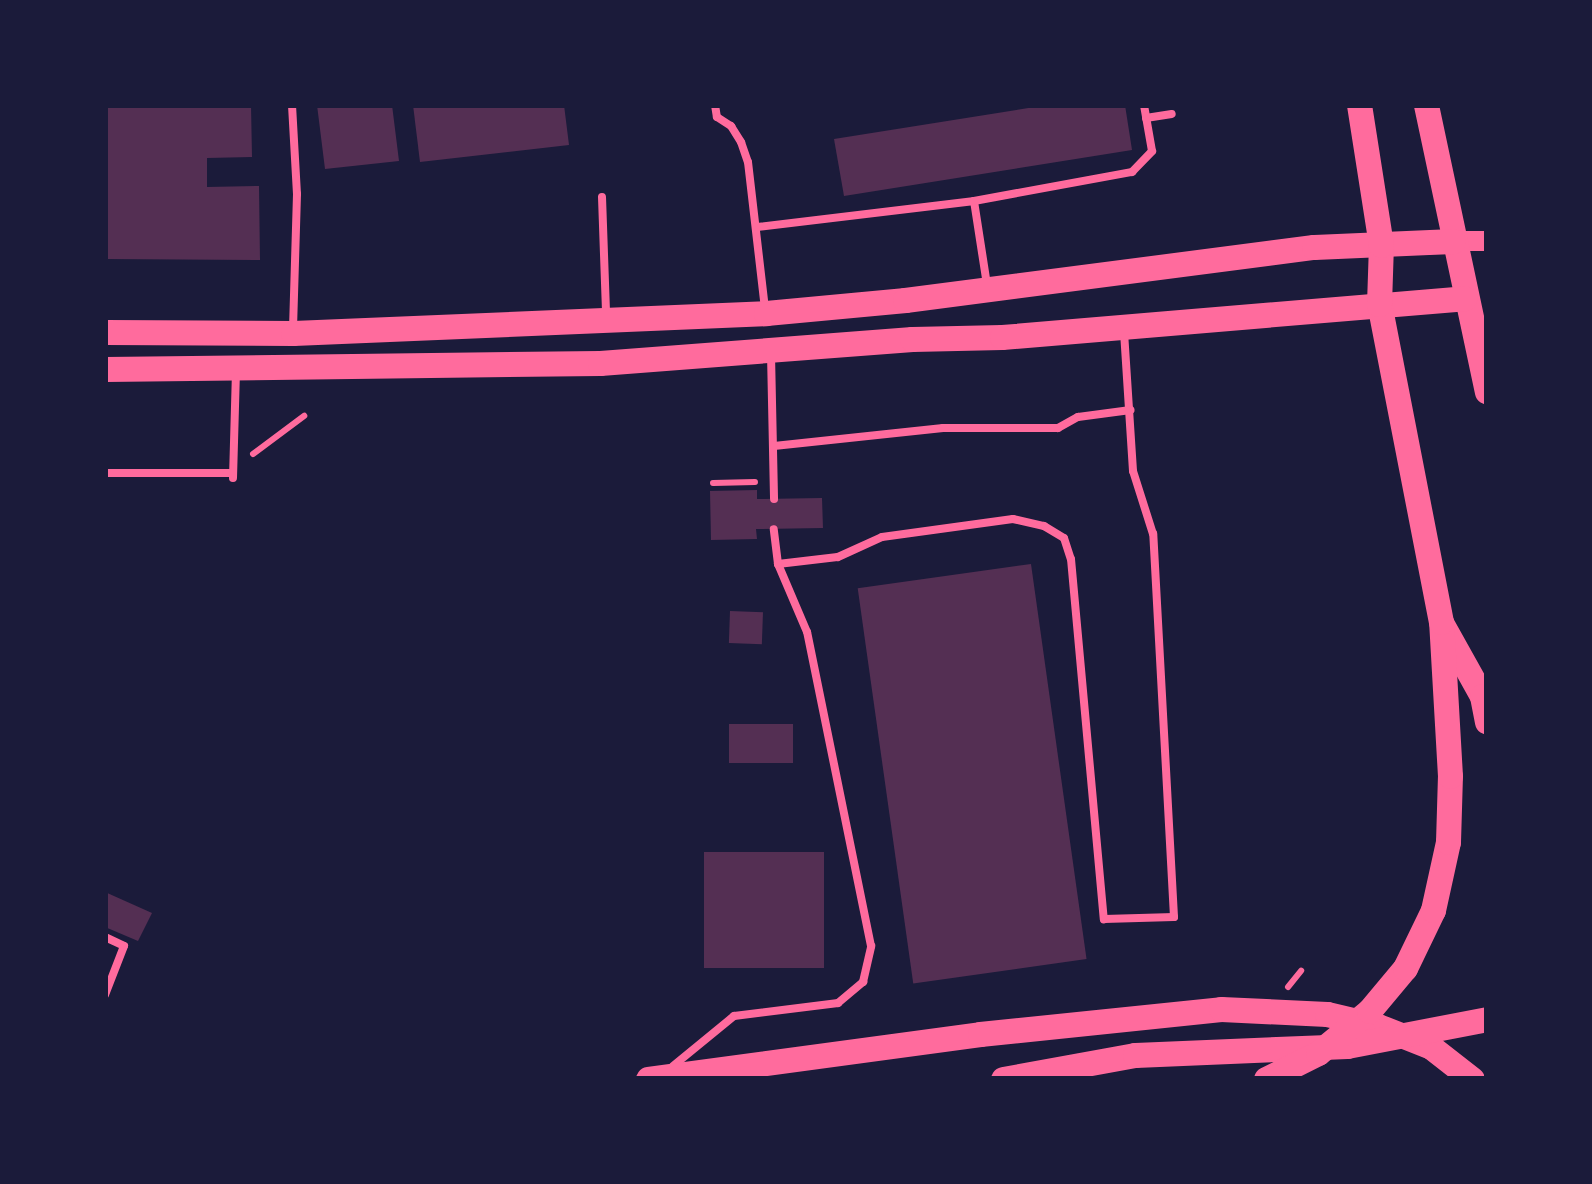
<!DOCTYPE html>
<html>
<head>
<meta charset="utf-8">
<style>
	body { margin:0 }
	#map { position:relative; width:1592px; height:1184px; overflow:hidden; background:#1b1b3a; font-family:"Sofia Sans Condensed",sans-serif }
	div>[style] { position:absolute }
	.building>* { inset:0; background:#542f53; transform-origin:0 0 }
	.path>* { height:6px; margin:-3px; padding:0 3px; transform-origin:3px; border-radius:3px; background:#ff6b9d }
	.service>* { height:8px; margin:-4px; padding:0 4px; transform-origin:4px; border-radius:4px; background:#ff6b9d }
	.secondary>* { height:20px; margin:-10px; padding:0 10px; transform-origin:10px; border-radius:10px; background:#ff6b9d }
	.primary>* { height:25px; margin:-12.5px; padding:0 12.5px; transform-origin:12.5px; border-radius:12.5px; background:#ff6b9d }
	span { translate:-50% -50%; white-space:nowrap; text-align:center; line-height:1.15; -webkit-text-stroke:8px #1b1b3a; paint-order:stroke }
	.frame { position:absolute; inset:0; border:108px solid #1b1b3a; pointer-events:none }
</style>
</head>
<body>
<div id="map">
	<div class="building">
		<i style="clip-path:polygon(105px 105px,251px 105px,252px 157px,207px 158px,207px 187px,259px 186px,260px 260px,105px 259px)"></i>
		<i style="clip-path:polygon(317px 105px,392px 105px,399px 161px,325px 169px)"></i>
		<i style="clip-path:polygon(413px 105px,564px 105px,569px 145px,420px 162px)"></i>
		<i style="clip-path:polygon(1047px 105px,1125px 105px,1132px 150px,844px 196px,834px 139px)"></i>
		<i style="clip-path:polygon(757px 490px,757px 499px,822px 498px,823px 528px,756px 529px,757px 539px,711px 540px,710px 491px)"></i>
		<i style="left:1031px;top:564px;width:399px;height:175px;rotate:82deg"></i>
		<i style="left:730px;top:611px;width:33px;height:32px;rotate:2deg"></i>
		<i style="left:729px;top:724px;width:64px;height:39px"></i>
		<i style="left:824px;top:852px;width:116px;height:120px;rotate:90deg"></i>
		<i style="clip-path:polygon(105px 892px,152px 913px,138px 941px,105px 927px)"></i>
	</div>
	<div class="path">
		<i style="left:253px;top:454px;width:64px;rotate:-36.7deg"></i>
		<i style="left:713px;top:483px;width:42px;rotate:-1.4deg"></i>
		<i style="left:1288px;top:987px;width:21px;rotate:-51deg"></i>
	</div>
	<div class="service">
		<i style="left:292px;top:105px;width:89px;rotate:86.8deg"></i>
		<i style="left:297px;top:194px;width:136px;rotate:91.7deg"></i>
		<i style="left:715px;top:105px;width:12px;rotate:81deg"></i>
		<i style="left:717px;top:117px;width:17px;rotate:33deg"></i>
		<i style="left:731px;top:126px;width:19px;rotate:58deg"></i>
		<i style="left:741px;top:142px;width:21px;rotate:71deg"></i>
		<i style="left:748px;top:162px;width:147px;rotate:83.4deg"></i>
		<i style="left:1146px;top:118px;width:26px;rotate:-9deg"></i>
		<i style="left:602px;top:197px;width:117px;rotate:88deg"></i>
		<i style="left:974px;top:201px;width:85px;rotate:81.2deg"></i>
		<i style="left:757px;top:227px;width:219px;rotate:-6.8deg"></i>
		<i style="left:974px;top:201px;width:161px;rotate:-10.4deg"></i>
		<i style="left:1132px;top:172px;width:29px;rotate:-46deg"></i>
		<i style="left:1152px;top:151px;width:47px;rotate:-99.9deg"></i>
		<i style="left:771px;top:354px;width:145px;rotate:88.8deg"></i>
		<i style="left:774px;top:446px;width:170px;rotate:-6.1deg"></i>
		<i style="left:943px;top:428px;width:115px"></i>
		<i style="left:1058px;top:428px;width:23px;rotate:-29deg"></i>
		<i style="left:1078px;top:417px;width:53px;rotate:-7.5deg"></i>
		<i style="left:105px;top:473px;width:128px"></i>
		<i style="left:233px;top:478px;width:108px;rotate:-88.4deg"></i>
		<i style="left:778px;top:564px;width:60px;rotate:-6.7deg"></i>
		<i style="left:838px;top:557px;width:48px;rotate:-24.4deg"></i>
		<i style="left:882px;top:537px;width:132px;rotate:-7.8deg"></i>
		<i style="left:1013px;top:519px;width:32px;rotate:13deg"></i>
		<i style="left:1044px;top:526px;width:23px;rotate:31deg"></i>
		<i style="left:1064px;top:538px;width:22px;rotate:72deg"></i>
		<i style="left:1071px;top:559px;width:362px;rotate:84.8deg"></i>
		<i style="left:1104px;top:919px;width:70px;rotate:-1.6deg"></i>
		<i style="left:1174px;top:917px;width:384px;rotate:-93.1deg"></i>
		<i style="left:1153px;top:534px;width:66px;rotate:-107.6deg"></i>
		<i style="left:1133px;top:471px;width:139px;rotate:-93.7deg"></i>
		<i style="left:105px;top:937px;width:21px;rotate:25deg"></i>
		<i style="left:124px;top:946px;width:53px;rotate:111.2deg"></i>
		<i style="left:673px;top:1066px;width:79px;rotate:-39.3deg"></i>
		<i style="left:734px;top:1016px;width:105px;rotate:-7.1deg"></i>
		<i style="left:838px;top:1003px;width:33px;rotate:-40deg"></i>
		<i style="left:863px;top:982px;width:37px;rotate:-77deg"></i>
		<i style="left:871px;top:946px;width:320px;rotate:-101.5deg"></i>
		<i style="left:807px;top:632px;width:74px;rotate:-113.1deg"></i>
		<i style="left:778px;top:564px;width:35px;rotate:-97deg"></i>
	</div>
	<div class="secondary">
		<i style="left:1453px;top:241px;width:34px"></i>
	</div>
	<div class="primary">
		<i style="left:1426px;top:105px;width:293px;rotate:78deg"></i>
		<i style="left:105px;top:332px;width:188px;rotate:0.3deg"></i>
		<i style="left:293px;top:333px;width:473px;rotate:-2.4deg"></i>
		<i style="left:766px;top:313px;width:140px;rotate:-5.3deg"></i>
		<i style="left:905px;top:300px;width:412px;rotate:-7.4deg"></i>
		<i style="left:1314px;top:247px;width:139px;rotate:-2.5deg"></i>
		<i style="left:105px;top:369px;width:495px;rotate:-0.7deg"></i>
		<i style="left:600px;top:363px;width:313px;rotate:-4.4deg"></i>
		<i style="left:912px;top:339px;width:90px;rotate:-1.3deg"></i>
		<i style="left:1002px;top:337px;width:464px;rotate:-4.8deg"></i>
		<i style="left:1443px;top:626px;width:80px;rotate:60.9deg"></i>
		<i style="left:1482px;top:696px;width:26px;rotate:79deg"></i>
		<i style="left:648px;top:1079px;width:335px;rotate:-7.7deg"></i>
		<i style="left:980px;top:1034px;width:242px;rotate:-5.9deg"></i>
		<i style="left:1221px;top:1009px;width:106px;rotate:2.7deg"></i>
		<i style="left:1327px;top:1014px;width:52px;rotate:13.2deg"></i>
		<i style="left:1378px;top:1026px;width:57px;rotate:21.6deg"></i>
		<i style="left:1431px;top:1047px;width:52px;rotate:38deg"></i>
		<i style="left:1003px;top:1079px;width:134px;rotate:-10.3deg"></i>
		<i style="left:1135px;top:1055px;width:212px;rotate:-2.4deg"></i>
		<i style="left:1347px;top:1046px;width:143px;rotate:-10.9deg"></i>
		<i style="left:1266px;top:1079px;width:58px;rotate:-26.6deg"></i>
		<i style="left:1318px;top:1053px;width:66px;rotate:-39.5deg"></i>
		<i style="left:1369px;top:1011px;width:56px;rotate:-50.1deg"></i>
		<i style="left:1405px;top:968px;width:64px;rotate:-64.2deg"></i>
		<i style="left:1433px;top:910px;width:70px;rotate:-77.6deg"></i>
		<i style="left:1448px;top:842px;width:66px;rotate:-88.3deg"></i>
		<i style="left:1450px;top:776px;width:154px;rotate:-93.3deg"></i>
		<i style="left:1441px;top:622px;width:324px;rotate:-101deg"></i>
		<i style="left:1379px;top:304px;width:59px;rotate:-88.1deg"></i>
		<i style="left:1381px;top:245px;width:142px;rotate:-98.9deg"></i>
	</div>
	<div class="frame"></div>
</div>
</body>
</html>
